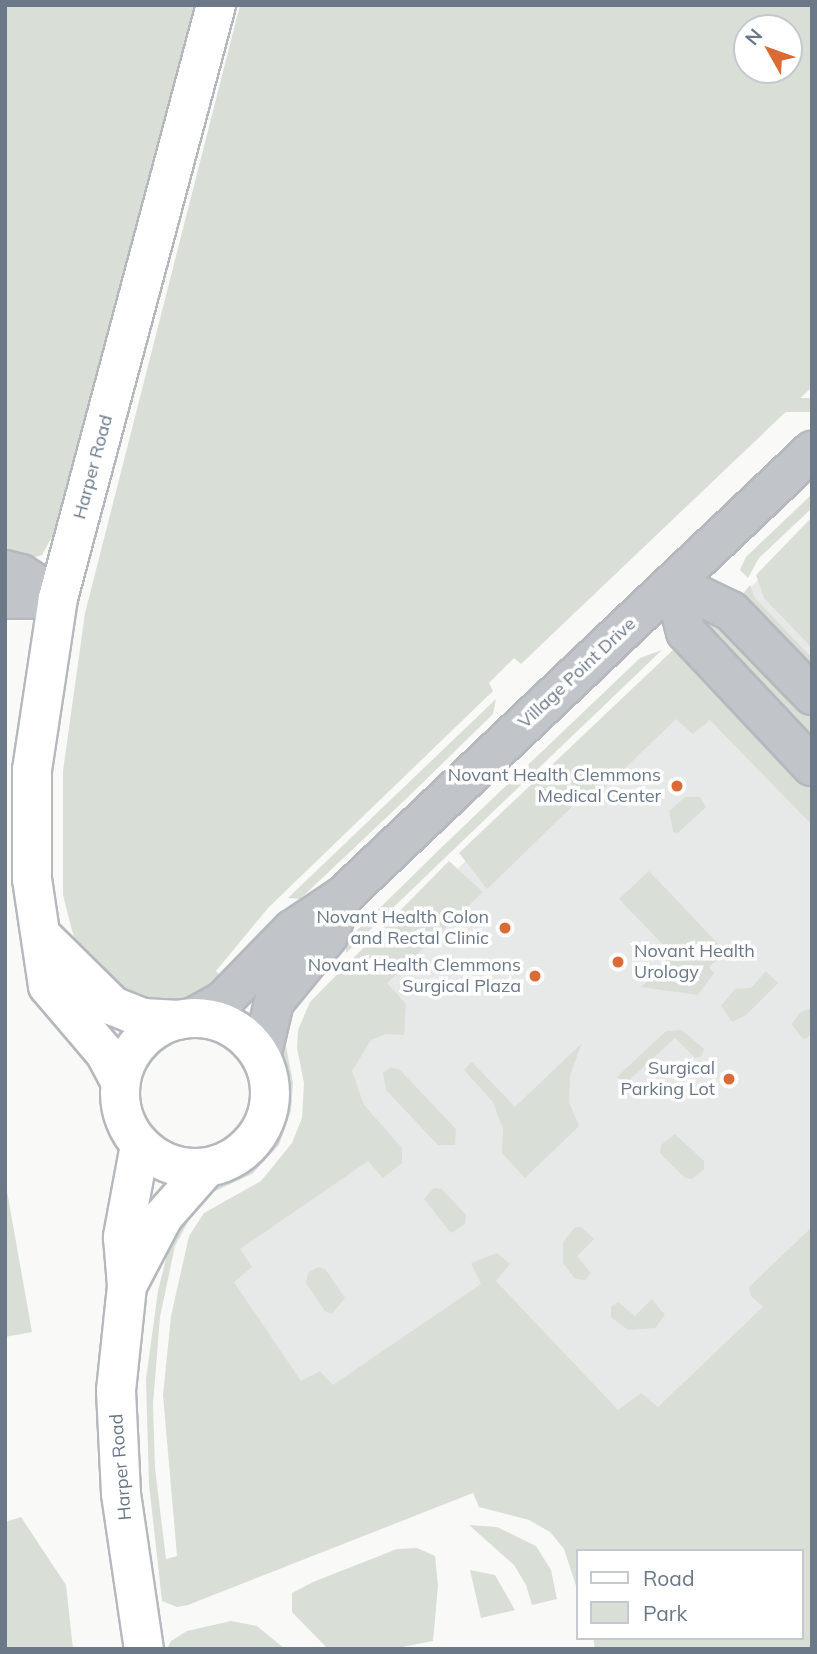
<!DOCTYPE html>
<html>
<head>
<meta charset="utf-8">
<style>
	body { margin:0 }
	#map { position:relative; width:817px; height:1654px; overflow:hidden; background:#f9faf8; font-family:Mulish,sans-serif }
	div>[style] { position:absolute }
	.built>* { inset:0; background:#e7e9e9 }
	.green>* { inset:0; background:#d9ded7; transform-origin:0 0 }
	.roads { filter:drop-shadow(2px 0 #b5b9be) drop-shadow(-2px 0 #b5b9be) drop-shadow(0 2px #b5b9be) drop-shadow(0 -2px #b5b9be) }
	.minor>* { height:38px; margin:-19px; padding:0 19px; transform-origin:19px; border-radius:19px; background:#c1c5c9 }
	.major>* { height:38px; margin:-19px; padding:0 19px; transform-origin:19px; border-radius:19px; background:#fff }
	.major>.ring { margin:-19px; padding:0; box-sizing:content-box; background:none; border:38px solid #fff; border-radius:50% }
	.dots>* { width:19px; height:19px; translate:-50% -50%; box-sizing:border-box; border:4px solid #fff; border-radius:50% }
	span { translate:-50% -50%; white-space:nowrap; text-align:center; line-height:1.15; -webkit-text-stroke:7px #fff; paint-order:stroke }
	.street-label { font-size:18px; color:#6a7887 }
	.poi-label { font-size:18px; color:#6a7887 }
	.right { translate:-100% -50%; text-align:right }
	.left { translate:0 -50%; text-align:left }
	.frame { position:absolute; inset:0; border:7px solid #6a7887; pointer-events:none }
	.legend { position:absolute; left:576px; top:1549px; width:228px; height:91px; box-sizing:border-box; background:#fff; border:2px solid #c3c9cf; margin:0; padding:9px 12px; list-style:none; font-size:21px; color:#6a7887 }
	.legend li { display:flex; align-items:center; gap:14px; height:35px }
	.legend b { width:35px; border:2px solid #c3c9cf }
	.north { position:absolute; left:733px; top:14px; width:70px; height:70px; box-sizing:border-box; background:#fff; border:2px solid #c3c9cf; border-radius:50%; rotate:310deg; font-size:19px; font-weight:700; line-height:28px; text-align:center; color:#6a7887 }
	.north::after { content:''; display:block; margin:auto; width:24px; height:32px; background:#db6b36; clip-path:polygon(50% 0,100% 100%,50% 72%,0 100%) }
</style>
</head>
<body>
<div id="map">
	<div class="built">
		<i style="clip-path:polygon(812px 528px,812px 1359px,709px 1423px,316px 1416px,213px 1314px,235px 1239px,289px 1158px,310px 1104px,313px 1008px)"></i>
	</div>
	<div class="green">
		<i style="clip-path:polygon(5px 5px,199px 5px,54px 533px,42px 555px,24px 561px,5px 556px)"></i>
		<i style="clip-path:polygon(evenodd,240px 5px,812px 5px,812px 387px,521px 664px,514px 658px,489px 683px,493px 691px,268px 908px,216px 971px,229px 983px,185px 1007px,125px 1000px,75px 942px,63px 895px,63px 771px,85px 613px,240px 5px,747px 28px,789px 28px,789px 70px,747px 70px,747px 28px)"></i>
		<i style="left:812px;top:398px;width:14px;height:388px;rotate:90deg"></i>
		<i style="clip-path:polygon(812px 494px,812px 508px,759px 558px,748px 578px,740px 570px,746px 557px)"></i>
		<i style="clip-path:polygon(812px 517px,812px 648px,764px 598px,756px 575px)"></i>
		<i style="clip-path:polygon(750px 585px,755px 598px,812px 658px,812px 670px,745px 600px,742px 595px)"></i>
		<i style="clip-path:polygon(707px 618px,719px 623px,812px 719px,812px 745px,703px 622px)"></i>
		<i style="clip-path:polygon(662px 650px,401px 900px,346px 953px,346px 941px,443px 846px,640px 658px)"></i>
		<i style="clip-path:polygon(673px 650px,679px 651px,812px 784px,812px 825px,710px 720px,693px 734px,676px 719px,593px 799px,587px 792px,487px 889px,459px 853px)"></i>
		<i style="clip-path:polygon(496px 699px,493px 714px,407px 798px,300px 899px,288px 898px)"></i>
		<i style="clip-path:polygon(685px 797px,700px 797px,706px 807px,678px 833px,673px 832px,669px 811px)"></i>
		<i style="clip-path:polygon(449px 861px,483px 892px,387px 983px,406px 1004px,404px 1035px,386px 1034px,371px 1040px,352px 1071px,364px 1105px,402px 1148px,402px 1163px,383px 1178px,368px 1161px,240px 1249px,252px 1267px,234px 1282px,301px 1381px,320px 1371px,333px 1385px,481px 1284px,471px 1263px,497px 1253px,510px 1264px,496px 1281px,618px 1410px,641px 1393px,658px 1407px,763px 1307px,750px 1295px,749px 1287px,812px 1227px,812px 1649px,595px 1649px,593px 1638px,801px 1638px,801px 1551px,577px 1551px,577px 1589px,564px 1549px,550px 1532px,529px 1520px,479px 1507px,473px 1493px,188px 1605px,177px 1607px,162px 1601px,149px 1484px,146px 1379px,158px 1291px,174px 1226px,210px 1187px,244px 1172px,271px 1146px,285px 1114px,287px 1085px,280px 1049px,284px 1021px,290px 1023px,286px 1046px,293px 1083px,291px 1111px,279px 1145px,252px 1174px,211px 1193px,196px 1207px,175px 1246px,160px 1317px,153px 1404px,155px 1468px,166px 1559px,177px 1556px,163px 1395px,171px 1316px,189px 1236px,204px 1213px,261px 1181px,292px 1143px,302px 1118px,304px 1083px,297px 1048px,298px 1030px,310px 1002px)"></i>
		<i style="clip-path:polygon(649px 871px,726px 952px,709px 967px,714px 973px,698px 995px,641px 987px,674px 956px,619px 899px)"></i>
		<i style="clip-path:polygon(766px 971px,778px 983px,746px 1015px,732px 1022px,721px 1006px,735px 989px,751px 988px)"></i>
		<i style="clip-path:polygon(812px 1008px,812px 1033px,804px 1040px,791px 1024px,801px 1012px)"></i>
		<i style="clip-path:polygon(682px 1030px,704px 1049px,702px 1056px,695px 1058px,675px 1038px,625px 1084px,617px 1077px,666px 1031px)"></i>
		<i style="clip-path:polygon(582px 1043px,570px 1075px,569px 1102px,579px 1126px,525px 1178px,502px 1153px,503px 1129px,493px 1102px,464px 1070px,472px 1062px,515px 1107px)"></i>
		<i style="clip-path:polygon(391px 1067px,400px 1070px,456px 1129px,455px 1145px,438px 1145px,386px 1090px,383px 1073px)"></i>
		<i style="clip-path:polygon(675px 1134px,704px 1161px,704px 1169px,692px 1179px,685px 1178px,660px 1153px,661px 1145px)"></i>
		<i style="clip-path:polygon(5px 1180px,32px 1332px,5px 1337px)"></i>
		<i style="clip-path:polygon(434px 1188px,442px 1189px,466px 1215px,465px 1224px,451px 1233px,424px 1199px)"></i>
		<i style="clip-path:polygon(575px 1227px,582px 1227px,594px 1239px,577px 1256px,591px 1273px,585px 1280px,575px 1279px,563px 1263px,563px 1242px)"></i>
		<i style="clip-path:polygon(318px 1267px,326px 1270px,345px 1298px,332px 1314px,325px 1311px,306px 1283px,308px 1273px)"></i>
		<i style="clip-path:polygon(652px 1299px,665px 1315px,655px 1328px,628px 1330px,611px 1317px,611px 1307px,618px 1302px,635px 1316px)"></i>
		<i style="clip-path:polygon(21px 1517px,66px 1585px,73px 1649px,5px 1649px,5px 1522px)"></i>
		<i style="clip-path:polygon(469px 1525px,497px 1527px,536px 1546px,551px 1570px,557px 1599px,532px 1605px,526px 1585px,514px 1565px)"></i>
		<i style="clip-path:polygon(417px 1548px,435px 1556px,438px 1586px,433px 1641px,392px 1649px,328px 1649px,292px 1612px,292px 1593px,313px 1582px,397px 1549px)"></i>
		<i style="clip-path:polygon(470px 1570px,495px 1575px,515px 1610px,481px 1618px)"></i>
		<i style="clip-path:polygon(231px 1621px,257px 1626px,285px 1649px,167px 1649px,171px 1641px,187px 1631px)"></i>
	</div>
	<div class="roads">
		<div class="minor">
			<i style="left:5px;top:570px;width:16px;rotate:14deg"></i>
			<i style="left:21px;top:574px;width:44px;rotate:33deg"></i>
			<i style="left:673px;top:583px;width:51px;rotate:75.1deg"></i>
			<i style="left:686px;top:632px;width:184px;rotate:46.8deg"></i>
			<i style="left:673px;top:583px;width:64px;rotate:25.8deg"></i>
			<i style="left:731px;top:611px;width:117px;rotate:46deg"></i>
			<i style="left:5px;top:599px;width:53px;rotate:-1.1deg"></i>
			<i style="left:192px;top:1018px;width:35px;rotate:-29deg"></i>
			<i style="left:223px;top:1001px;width:99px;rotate:-45.8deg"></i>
			<i style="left:292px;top:930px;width:61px;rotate:-33.7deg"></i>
			<i style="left:343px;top:896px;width:647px;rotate:-43.5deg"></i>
			<i style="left:261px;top:1057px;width:57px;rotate:-76.7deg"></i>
			<i style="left:274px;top:1002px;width:85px;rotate:-50.7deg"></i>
			<i style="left:328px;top:936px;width:43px;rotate:-69.4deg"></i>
		</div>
		<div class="major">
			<i style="left:43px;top:937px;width:98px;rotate:44.6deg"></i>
			<i style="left:113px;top:1006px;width:32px;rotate:22deg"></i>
			<i style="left:143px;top:1018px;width:36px;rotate:3deg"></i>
			<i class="ring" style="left:120px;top:1018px;width:112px;height:112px"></i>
			<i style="left:120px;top:1081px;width:32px;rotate:-118deg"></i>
			<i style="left:105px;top:1053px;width:88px;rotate:-130.4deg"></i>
			<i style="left:48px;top:986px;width:108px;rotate:-98.5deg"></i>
			<i style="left:32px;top:879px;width:109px;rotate:-90deg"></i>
			<i style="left:32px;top:770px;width:174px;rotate:-81.4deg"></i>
			<i style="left:58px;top:598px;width:614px;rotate:-75.08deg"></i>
			<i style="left:140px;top:1145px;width:94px;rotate:100.5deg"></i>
			<i style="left:123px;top:1237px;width:49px;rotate:85.3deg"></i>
			<i style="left:127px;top:1286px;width:106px;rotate:96deg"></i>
			<i style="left:116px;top:1391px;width:103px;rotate:87.2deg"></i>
			<i style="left:121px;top:1494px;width:157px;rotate:81.6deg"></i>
			<i style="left:127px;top:1286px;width:78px;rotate:-62.4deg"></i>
			<i style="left:163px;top:1217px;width:65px;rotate:-48.7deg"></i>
		</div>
	</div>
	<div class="dots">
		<i style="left:677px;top:786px;background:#db6b36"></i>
		<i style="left:505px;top:928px;background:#db6b36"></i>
		<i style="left:618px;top:962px;background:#db6b36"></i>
		<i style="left:535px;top:976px;background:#db6b36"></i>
		<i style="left:729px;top:1079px;background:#db6b36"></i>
	</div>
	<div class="street-label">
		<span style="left:93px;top:467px;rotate:-75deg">Harper Road</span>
		<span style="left:577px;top:673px;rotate:-43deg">Village Point Drive</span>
		<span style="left:121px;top:1467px;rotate:-95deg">Harper Road</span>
	</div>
	<div class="poi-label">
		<span class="right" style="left:661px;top:786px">Novant Health Clemmons<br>Medical Center</span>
		<span class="right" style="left:489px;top:928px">Novant Health Colon<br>and Rectal Clinic</span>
		<span class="left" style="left:634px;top:962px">Novant Health<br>Urology</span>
		<span class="right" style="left:521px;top:976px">Novant Health Clemmons<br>Surgical Plaza</span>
		<span class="right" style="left:715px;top:1079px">Surgical<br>Parking Lot</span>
	</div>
	<div class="frame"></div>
	<ul class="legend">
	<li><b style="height:9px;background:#fff"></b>Road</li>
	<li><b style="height:19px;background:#d9ded7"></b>Park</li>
	</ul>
	<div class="north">N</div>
</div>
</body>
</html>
